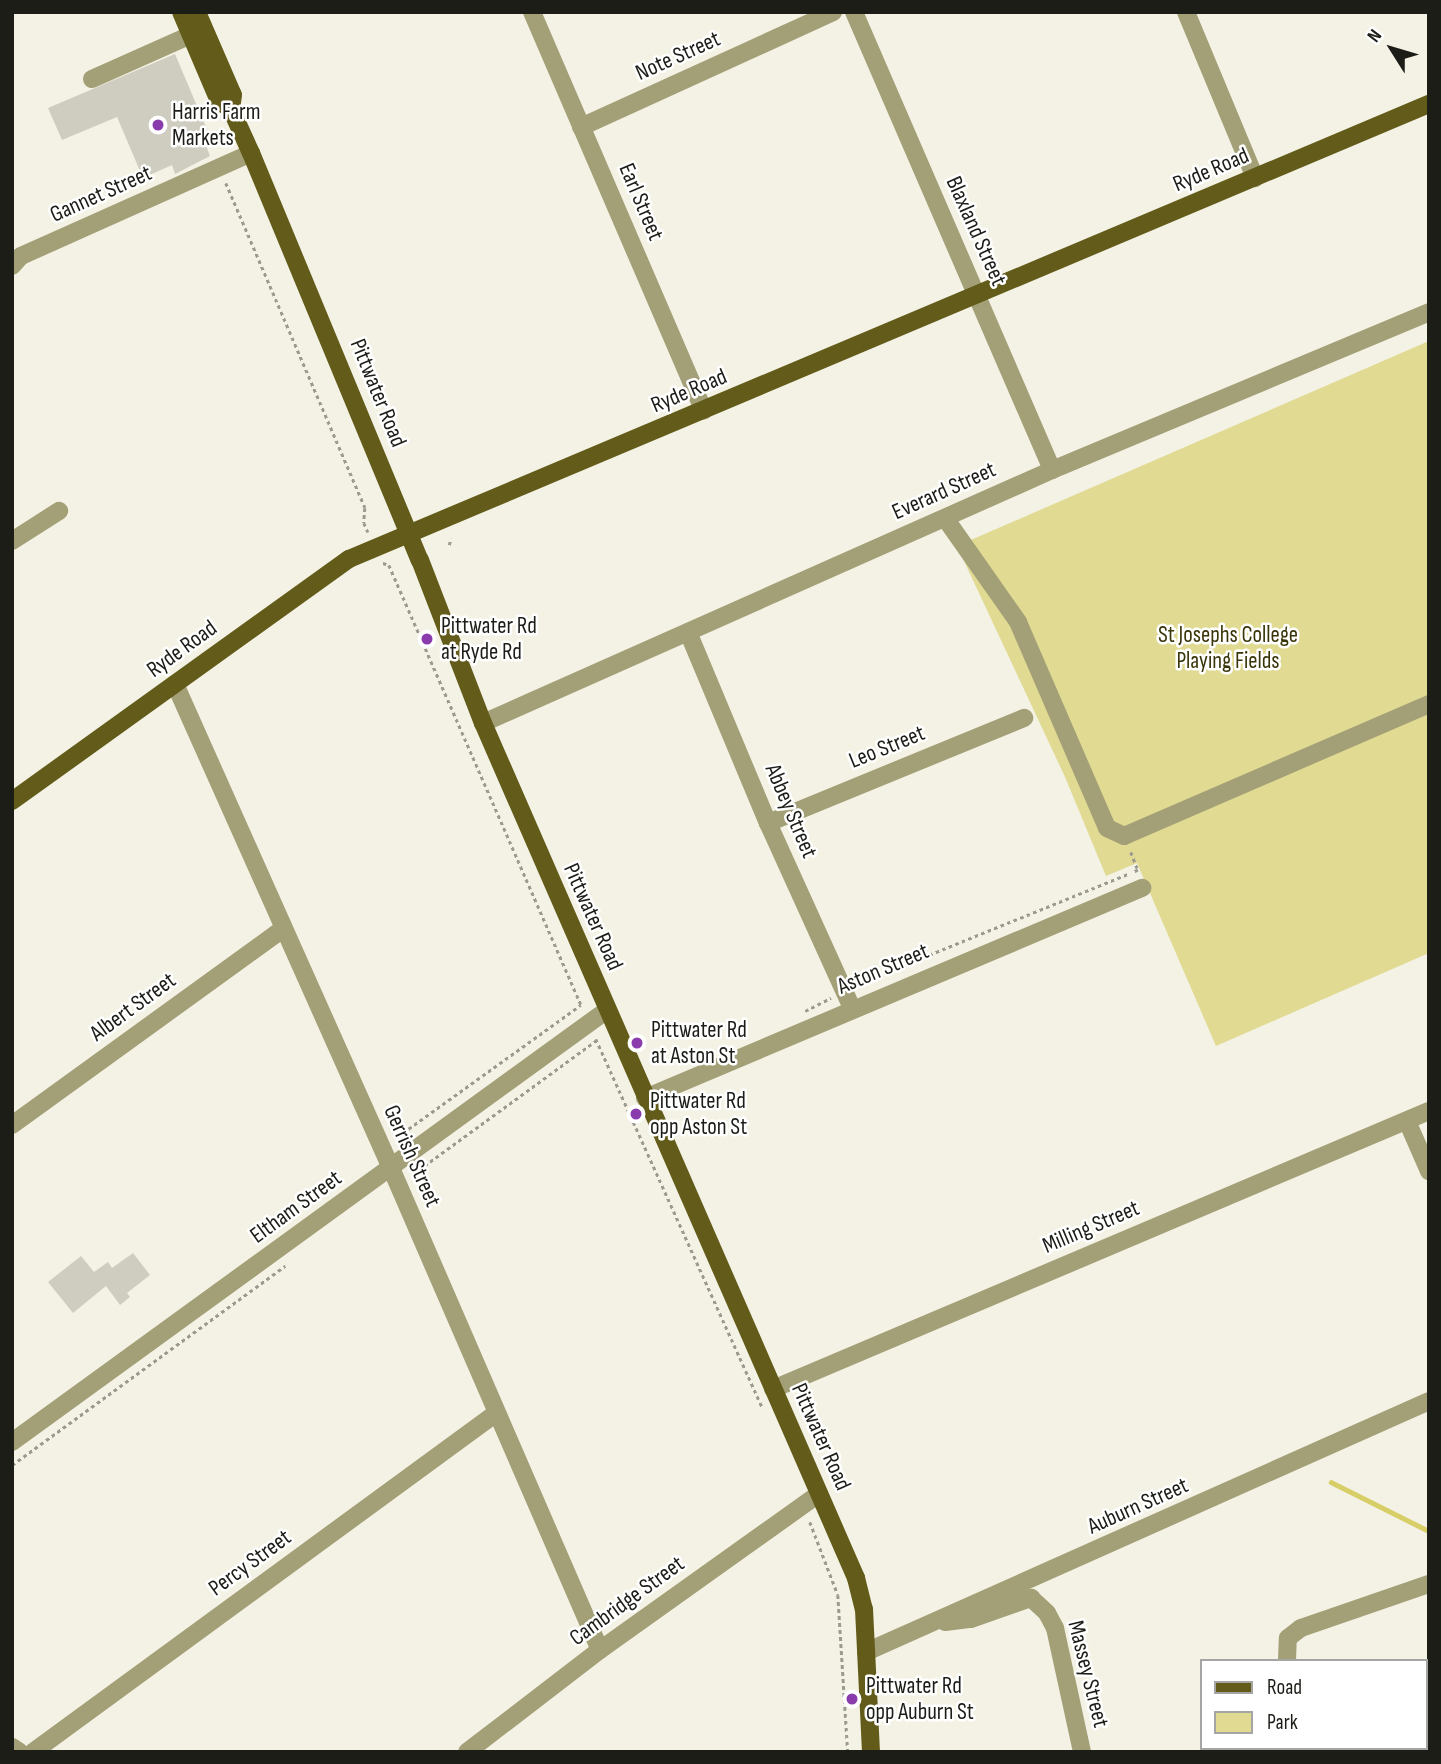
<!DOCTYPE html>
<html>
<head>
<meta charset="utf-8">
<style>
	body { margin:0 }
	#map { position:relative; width:1441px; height:1764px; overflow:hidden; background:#f3f2e4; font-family:"Sofia Sans Condensed",sans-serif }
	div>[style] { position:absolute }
	.green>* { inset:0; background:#e1da93 }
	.stream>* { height:4.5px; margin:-2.25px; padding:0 2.25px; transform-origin:2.25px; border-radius:2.25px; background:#d8ce68 }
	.building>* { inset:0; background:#cecdc0 }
	.path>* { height:2.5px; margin-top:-1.25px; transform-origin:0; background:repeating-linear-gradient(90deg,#9a9a90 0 3.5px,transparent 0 7px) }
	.minor>* { height:18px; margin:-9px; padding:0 9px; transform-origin:9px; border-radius:9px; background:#a39f77 }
	.major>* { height:18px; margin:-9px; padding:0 9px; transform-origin:9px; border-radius:9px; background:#625b19 }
	.dots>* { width:19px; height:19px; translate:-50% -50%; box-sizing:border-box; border:4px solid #fff; border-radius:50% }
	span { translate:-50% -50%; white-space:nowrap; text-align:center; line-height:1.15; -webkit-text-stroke:5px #fff; paint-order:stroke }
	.street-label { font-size:23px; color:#1d1d18 }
	.poi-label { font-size:23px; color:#1d1d18 }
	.left { translate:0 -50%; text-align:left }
	.park-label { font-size:23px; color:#3a3508 }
	.frame { position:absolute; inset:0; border:14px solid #1d1d18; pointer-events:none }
	.legend { position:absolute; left:1200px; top:1659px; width:228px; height:91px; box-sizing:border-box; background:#fff; border:2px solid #a5a5a3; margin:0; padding:9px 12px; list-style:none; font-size:21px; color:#1d1d18 }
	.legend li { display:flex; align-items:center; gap:14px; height:35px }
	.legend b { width:35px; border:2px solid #a5a5a3 }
	.north { position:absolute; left:1357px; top:14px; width:70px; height:70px; -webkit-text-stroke:5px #fff; paint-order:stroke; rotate:307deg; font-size:19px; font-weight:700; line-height:28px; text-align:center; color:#1d1d18 }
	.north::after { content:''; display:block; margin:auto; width:24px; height:32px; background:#1d1d18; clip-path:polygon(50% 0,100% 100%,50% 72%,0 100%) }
</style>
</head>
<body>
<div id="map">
	<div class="green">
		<i style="clip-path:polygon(1429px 341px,1429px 953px,1216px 1046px,1137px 863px,1106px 876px,1065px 777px,957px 546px)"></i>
	</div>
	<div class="stream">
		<i style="left:1331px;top:1482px;width:110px;rotate:26.6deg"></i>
	</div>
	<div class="building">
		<i style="clip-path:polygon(175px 54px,208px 132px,202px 135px,210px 156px,175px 174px,172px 165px,143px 178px,117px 117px,62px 140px,48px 108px)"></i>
		<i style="clip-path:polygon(133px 1253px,150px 1275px,127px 1293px,130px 1297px,120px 1305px,106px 1286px,73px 1313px,48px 1282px,81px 1256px,94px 1272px,108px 1262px,112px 1268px)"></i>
	</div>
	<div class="path">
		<i style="left:226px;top:183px;width:353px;rotate:66.8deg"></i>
		<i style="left:365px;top:508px;width:15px;rotate:94deg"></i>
		<i style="left:364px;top:523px;width:10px;rotate:66deg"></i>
		<i style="left:449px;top:545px;width:7px;rotate:-74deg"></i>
		<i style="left:383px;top:563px;width:6px;rotate:18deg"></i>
		<i style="left:389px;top:565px;width:482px;rotate:66.4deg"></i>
		<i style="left:1131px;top:852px;width:19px;rotate:69deg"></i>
		<i style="left:1138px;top:870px;width:4px;rotate:153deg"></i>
		<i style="left:858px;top:984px;width:291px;rotate:-22.2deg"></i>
		<i style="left:805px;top:1011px;width:29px;rotate:-27deg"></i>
		<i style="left:596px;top:1039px;width:406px;rotate:65.7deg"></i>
		<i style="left:397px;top:1137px;width:226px;rotate:-35.7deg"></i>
		<i style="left:413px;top:1174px;width:228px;rotate:-36.1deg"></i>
		<i style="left:12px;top:1465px;width:338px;rotate:-36.1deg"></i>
		<i style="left:810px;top:1522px;width:78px;rotate:69deg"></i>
		<i style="left:838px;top:1595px;width:157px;rotate:86.4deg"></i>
	</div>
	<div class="minor">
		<i style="left:532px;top:12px;width:434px;rotate:66.7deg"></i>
		<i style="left:854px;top:12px;width:499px;rotate:66.6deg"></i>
		<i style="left:1186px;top:12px;width:180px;rotate:67.4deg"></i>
		<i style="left:92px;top:79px;width:108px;rotate:-24deg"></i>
		<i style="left:581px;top:127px;width:277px;rotate:-24.5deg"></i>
		<i style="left:12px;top:266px;width:13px;rotate:-48deg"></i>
		<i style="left:21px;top:256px;width:252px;rotate:-24.1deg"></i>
		<i style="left:945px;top:518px;width:127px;rotate:54.9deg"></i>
		<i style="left:1018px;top:622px;width:224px;rotate:66.6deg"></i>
		<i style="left:1107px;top:828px;width:19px;rotate:25deg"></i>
		<i style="left:1124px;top:836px;width:332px;rotate:-23.4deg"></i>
		<i style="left:12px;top:541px;width:56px;rotate:-32.6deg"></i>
		<i style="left:688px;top:632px;width:207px;rotate:67.3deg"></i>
		<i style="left:768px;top:823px;width:203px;rotate:65.6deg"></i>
		<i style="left:175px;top:684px;width:530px;rotate:65.95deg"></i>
		<i style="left:391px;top:1168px;width:525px;rotate:66.56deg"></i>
		<i style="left:483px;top:723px;width:623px;rotate:-23.97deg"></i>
		<i style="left:1052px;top:470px;width:409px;rotate:-22.7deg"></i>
		<i style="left:768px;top:823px;width:277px;rotate:-22.3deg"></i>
		<i style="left:645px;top:1098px;width:540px;rotate:-22.91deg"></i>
		<i style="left:1407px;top:1121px;width:55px;rotate:66.3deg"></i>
		<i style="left:12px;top:1125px;width:334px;rotate:-35.9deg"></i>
		<i style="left:773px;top:1389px;width:712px;rotate:-22.97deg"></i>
		<i style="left:12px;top:1442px;width:735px;rotate:-35.98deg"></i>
		<i style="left:945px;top:1622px;width:26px;rotate:-7deg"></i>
		<i style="left:971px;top:1619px;width:64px;rotate:-19.3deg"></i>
		<i style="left:1031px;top:1598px;width:22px;rotate:43deg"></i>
		<i style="left:1047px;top:1613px;width:17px;rotate:62deg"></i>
		<i style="left:1055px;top:1628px;width:127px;rotate:77.7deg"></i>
		<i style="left:866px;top:1652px;width:616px;rotate:-24.03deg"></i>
		<i style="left:1287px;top:1661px;width:23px;rotate:-88deg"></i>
		<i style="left:1288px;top:1638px;width:16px;rotate:-38deg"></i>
		<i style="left:1301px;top:1628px;width:135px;rotate:-19deg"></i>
		<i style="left:12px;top:1747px;width:9px;rotate:32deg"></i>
		<i style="left:1309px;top:1748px;width:4px;rotate:76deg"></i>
		<i style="left:33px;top:1752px;width:572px;rotate:-36.19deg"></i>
		<i style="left:467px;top:1752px;width:168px;rotate:-37.5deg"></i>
		<i style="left:600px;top:1650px;width:269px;rotate:-35.5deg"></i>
	</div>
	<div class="major">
		<i style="left:181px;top:12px;width:97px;rotate:66.9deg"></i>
		<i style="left:219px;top:101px;width:14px;rotate:34deg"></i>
		<i style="left:231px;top:109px;width:48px;rotate:65.6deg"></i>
		<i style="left:251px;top:153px;width:441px;rotate:67.5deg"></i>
		<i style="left:420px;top:560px;width:175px;rotate:68.9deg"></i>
		<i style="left:483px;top:723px;width:933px;rotate:66.43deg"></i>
		<i style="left:856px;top:1578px;width:32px;rotate:76deg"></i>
		<i style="left:864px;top:1609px;width:143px;rotate:87.2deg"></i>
		<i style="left:197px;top:12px;width:90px;rotate:66.6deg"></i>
		<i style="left:233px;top:95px;width:14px;rotate:98deg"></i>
		<i style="left:12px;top:801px;width:415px;rotate:-35.7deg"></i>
		<i style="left:349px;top:559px;width:1172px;rotate:-22.85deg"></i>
	</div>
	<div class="dots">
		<i style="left:158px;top:125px;background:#8a3cad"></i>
		<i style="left:427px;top:639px;background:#8a3cad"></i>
		<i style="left:637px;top:1043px;background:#8a3cad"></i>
		<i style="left:636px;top:1114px;background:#8a3cad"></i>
		<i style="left:852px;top:1699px;background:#8a3cad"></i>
	</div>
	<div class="street-label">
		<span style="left:678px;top:56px;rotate:-24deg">Note Street</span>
		<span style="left:1211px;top:170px;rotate:-23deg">Ryde Road</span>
		<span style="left:101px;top:194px;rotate:-24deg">Gannet Street</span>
		<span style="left:641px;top:202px;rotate:67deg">Earl Street</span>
		<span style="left:976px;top:231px;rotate:66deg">Blaxland Street</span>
		<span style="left:689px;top:391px;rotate:-23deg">Ryde Road</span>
		<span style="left:378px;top:393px;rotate:68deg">Pittwater Road</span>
		<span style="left:944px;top:491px;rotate:-24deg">Everard Street</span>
		<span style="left:182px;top:649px;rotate:-36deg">Ryde Road</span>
		<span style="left:887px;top:747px;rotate:-22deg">Leo Street</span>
		<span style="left:791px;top:811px;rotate:67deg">Abbey Street</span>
		<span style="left:593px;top:917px;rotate:66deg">Pittwater Road</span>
		<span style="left:883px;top:969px;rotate:-23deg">Aston Street</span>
		<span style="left:133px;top:1007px;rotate:-36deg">Albert Street</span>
		<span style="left:412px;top:1156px;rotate:66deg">Gerrish Street</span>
		<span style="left:296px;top:1207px;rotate:-36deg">Eltham Street</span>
		<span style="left:1091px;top:1227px;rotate:-23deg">Milling Street</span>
		<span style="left:821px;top:1437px;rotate:66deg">Pittwater Road</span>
		<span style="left:1138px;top:1506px;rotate:-24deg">Auburn Street</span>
		<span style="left:250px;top:1563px;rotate:-36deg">Percy Street</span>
		<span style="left:627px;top:1601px;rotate:-36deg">Cambridge Street</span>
		<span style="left:1088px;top:1674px;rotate:76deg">Massey Street</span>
	</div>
	<div class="poi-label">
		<span class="left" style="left:172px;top:125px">Harris Farm<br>Markets</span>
		<span class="left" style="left:441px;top:639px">Pittwater Rd<br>at Ryde Rd</span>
		<span class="left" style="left:651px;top:1043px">Pittwater Rd<br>at Aston St</span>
		<span class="left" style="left:650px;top:1114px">Pittwater Rd<br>opp Aston St</span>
		<span class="left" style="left:866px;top:1699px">Pittwater Rd<br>opp Auburn St</span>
	</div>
	<div class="park-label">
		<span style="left:1228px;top:648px">St Josephs College<br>Playing Fields</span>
	</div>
	<div class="frame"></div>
	<ul class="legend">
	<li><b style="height:9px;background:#625b19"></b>Road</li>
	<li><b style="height:19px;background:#e1da93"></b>Park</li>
	</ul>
	<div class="north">N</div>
</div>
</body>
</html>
